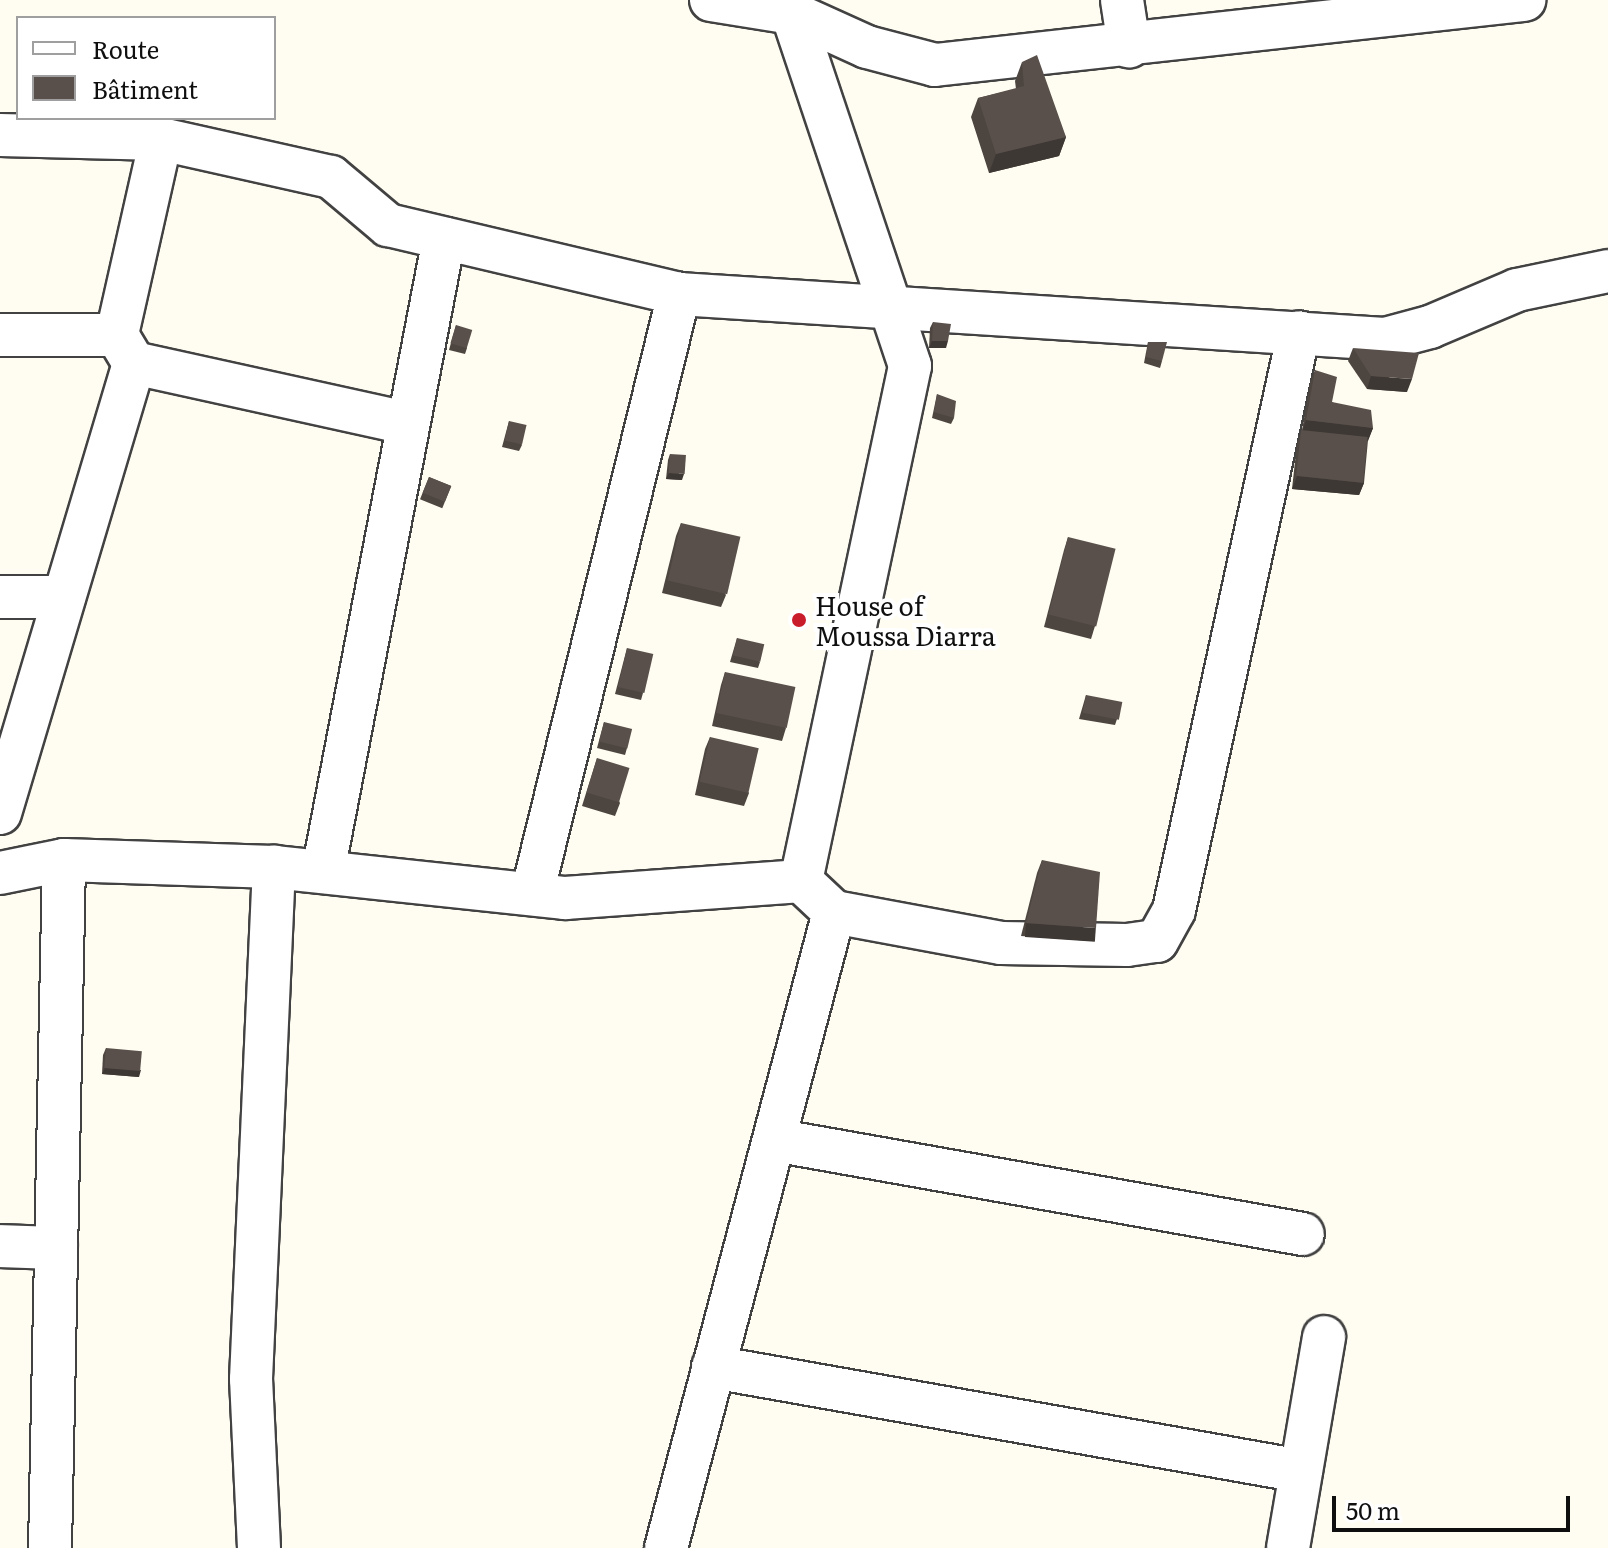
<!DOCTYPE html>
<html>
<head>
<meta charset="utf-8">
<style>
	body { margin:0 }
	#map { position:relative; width:1608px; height:1548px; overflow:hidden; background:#fffcf1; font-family:Literata,serif }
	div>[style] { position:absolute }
	.roads { filter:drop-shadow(2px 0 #424242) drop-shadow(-2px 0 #424242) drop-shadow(0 2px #424242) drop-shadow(0 -2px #424242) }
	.minor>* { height:42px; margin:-21px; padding:0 21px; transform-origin:21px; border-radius:21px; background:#fff }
	.wall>* { inset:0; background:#4d4540; transform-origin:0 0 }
	.shaded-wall>* { inset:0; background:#3e3834; transform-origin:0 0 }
	.building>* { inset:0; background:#59504b; transform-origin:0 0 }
	.dots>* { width:22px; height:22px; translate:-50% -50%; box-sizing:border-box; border:4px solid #fff; border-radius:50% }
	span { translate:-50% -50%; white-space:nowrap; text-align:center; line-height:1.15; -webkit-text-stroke:8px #fff; paint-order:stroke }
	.poi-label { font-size:26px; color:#0f0f0f }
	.left { translate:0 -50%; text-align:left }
	.legend { position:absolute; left:16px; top:16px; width:260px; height:104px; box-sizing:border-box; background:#fff; border:2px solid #9f9f9f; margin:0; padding:10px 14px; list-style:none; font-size:24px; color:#0f0f0f }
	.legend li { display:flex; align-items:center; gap:16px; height:40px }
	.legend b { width:40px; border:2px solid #9f9f9f }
	.scale { position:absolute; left:1332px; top:1496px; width:238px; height:36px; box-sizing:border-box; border:4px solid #0f0f0f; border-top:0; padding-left:10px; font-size:24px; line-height:28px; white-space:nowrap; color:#0f0f0f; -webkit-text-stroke:6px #fff; paint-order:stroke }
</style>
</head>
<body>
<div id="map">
	<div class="roads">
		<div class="minor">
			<i style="left:711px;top:0;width:82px;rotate:9.1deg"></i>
			<i style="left:792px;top:13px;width:82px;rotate:24.4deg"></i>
			<i style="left:867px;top:47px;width:70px;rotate:14.8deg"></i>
			<i style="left:935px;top:65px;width:593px;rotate:-6.3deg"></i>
			<i style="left:778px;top:0;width:19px;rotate:43deg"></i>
			<i style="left:792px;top:13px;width:372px;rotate:71.5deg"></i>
			<i style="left:910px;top:366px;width:526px;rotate:101.95deg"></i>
			<i style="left:1122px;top:0;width:47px;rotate:81.3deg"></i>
			<i style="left:0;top:135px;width:161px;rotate:1.4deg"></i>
			<i style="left:161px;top:139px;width:174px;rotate:12.6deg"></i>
			<i style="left:331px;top:177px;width:75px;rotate:40.1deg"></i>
			<i style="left:388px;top:225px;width:299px;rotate:13.3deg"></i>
			<i style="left:679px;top:294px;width:707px;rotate:3.65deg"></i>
			<i style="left:1385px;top:339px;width:47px;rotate:-14.9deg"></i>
			<i style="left:1430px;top:327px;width:95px;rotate:-23deg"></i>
			<i style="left:1517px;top:290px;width:93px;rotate:-11.8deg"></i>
			<i style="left:161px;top:139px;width:201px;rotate:102.7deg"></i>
			<i style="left:117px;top:335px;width:33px;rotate:59deg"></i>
			<i style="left:134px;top:363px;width:280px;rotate:12.4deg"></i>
			<i style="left:0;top:335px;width:117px"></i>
			<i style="left:0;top:597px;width:64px"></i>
			<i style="left:0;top:813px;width:470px;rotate:-73.4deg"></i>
			<i style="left:323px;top:872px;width:645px;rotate:-79.19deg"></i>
			<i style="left:0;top:873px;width:65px;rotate:-11.5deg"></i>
			<i style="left:64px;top:860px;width:210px;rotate:1.9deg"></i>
			<i style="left:274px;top:867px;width:293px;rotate:6.1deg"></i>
			<i style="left:565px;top:898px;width:237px;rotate:-4.1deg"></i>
			<i style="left:801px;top:881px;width:45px;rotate:43.2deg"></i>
			<i style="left:834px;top:912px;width:170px;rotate:10.5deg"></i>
			<i style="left:1001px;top:943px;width:126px;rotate:0.9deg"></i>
			<i style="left:1127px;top:945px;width:30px;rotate:-8deg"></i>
			<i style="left:1157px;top:941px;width:35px;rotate:-61deg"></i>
			<i style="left:1174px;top:910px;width:591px;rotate:-77.8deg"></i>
			<i style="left:532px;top:894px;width:618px;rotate:-76.23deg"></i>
			<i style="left:774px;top:1140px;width:537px;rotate:10.08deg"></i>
			<i style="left:0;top:1246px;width:56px;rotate:2deg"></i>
			<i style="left:713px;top:1367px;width:597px;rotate:10.03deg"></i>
			<i style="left:50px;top:1548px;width:688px;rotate:-88.83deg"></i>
			<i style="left:259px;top:1548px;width:169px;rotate:-92.7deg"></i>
			<i style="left:251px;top:1379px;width:513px;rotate:-87.43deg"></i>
			<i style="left:666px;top:1548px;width:658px;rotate:-75.2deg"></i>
			<i style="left:1288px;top:1548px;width:214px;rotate:-80.3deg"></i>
		</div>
	</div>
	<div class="wall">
		<i style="clip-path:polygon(1022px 62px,1066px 137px,1059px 156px,989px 173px,971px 117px,978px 98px,1016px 89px,1015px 81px)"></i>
		<i style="clip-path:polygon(933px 322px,946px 348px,929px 348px,930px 328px)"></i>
		<i style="clip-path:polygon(456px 325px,467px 348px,465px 354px,449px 350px)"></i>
		<i style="clip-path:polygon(1148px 342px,1162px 361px,1160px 368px,1144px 363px)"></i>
		<i style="clip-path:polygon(1353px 348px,1407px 392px,1367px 389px,1348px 361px)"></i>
		<i style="clip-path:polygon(1315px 370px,1332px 402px,1373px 428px,1368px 440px,1364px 483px,1359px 495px,1292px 489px,1297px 443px,1302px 430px,1310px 383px)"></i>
		<i style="clip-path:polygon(937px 394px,954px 418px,951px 424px,932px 418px)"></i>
		<i style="clip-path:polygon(509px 421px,522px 445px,519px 451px,502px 447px)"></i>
		<i style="clip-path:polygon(670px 454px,682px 480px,666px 479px,668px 460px)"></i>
		<i style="left:429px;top:477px;width:24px;height:24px;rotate:22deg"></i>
		<i style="clip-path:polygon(681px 523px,726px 595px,721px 607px,662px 593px,676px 536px)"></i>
		<i style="clip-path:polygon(1068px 537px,1095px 626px,1091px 639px,1044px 627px,1064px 550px)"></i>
		<i style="clip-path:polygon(737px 638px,760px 662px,758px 668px,730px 662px)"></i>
		<i style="clip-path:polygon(627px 648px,643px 693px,641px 700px,615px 694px)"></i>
		<i style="clip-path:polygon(725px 672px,786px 728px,782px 741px,712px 726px,721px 685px)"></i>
		<i style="clip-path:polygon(1086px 695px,1117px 719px,1115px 725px,1079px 719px)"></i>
		<i style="clip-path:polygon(604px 722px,627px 748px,625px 755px,597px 748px)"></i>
		<i style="clip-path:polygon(710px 737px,749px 793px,744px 806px,695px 795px,705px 749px)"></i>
		<i style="clip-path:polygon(597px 758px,620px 803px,615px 816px,582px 806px)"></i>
		<i style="clip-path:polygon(1042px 860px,1091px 941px,1021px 936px,1037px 873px)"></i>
		<i style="clip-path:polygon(106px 1048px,139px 1077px,102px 1074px,103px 1055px)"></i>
	</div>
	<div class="shaded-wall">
		<i style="clip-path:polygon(1066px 137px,1059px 156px,989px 173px,996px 154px)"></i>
		<i style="clip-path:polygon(932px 341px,948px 341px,946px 348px,929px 348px)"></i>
		<i style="clip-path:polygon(1371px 376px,1412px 379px,1407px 392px,1367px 389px)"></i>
		<i style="clip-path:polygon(1306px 420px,1373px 428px,1368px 441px,1302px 432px)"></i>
		<i style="clip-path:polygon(669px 473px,684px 474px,682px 480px,666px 479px)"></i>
		<i style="clip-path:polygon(1297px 476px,1364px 483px,1359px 495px,1292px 489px)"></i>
		<i style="left:1026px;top:923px;width:70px;height:14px;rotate:4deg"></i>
		<i style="clip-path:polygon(105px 1068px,141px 1070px,139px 1077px,102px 1074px)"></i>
	</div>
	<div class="building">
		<i style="clip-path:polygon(1037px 55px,1066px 137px,996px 154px,978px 98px,1024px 86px,1022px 62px)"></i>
		<i style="clip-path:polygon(933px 322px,951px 324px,948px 341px,932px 341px)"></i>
		<i style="left:456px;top:325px;width:17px;height:19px;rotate:17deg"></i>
		<i style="clip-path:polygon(1148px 342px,1167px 342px,1162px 361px,1146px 357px)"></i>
		<i style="clip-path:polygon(1353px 348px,1419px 353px,1412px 379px,1371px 376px)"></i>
		<i style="clip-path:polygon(1315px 370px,1337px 377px,1332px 402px,1371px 410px,1373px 428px,1306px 420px)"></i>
		<i style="clip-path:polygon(937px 394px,956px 401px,954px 418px,934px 412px)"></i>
		<i style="left:509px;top:421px;width:18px;height:20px;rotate:13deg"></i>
		<i style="left:1301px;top:430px;width:67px;height:46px;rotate:6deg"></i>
		<i style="left:670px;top:454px;width:16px;height:19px;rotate:4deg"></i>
		<i style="left:429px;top:477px;width:24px;height:17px;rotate:22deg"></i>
		<i style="left:681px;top:523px;width:61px;height:59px;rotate:13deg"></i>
		<i style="left:1068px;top:537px;width:49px;height:80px;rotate:14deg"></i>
		<i style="left:737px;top:638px;width:28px;height:18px;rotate:13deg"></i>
		<i style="left:627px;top:648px;width:27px;height:40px;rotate:13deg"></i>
		<i style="left:725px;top:672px;width:72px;height:42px;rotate:12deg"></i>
		<i style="left:1086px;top:695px;width:37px;height:18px;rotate:11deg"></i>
		<i style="left:604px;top:722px;width:29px;height:20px;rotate:14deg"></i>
		<i style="left:710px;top:737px;width:50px;height:46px;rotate:13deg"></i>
		<i style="left:597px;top:758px;width:34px;height:36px;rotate:17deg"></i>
		<i style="clip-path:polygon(1042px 860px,1100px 872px,1096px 928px,1026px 923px)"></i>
		<i style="left:106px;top:1048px;width:36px;height:20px;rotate:5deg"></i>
	</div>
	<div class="dots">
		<i style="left:799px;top:620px;background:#c91d2c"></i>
	</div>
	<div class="poi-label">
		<span class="left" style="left:815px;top:620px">House of<br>Moussa Diarra</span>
	</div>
	<ul class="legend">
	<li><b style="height:10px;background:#fff"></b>Route</li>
	<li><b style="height:22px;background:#59504b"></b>Bâtiment</li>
	</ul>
	<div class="scale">50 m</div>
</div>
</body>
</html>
